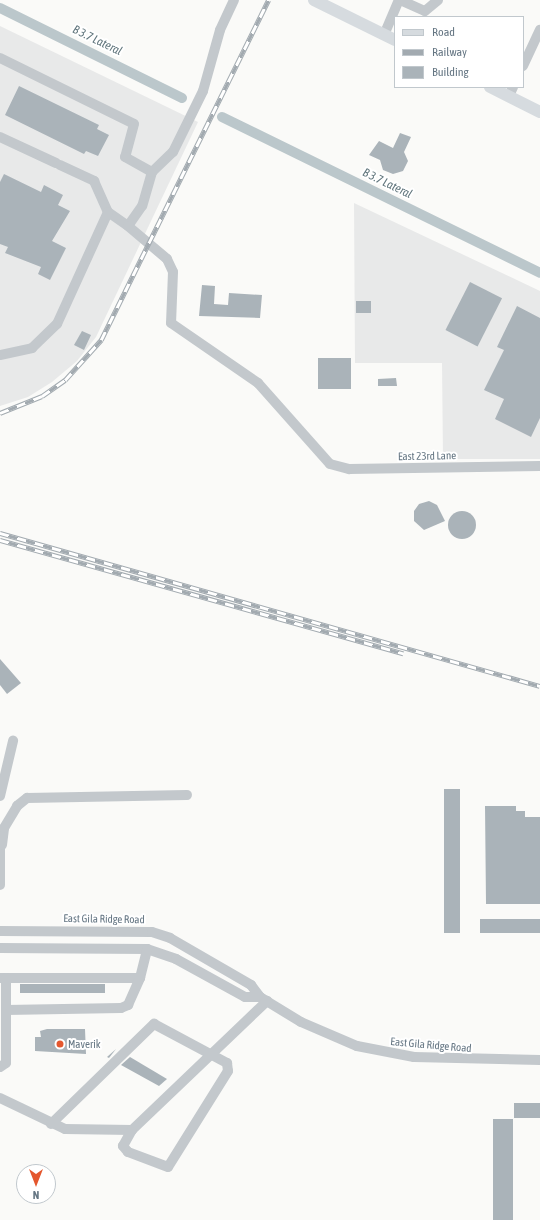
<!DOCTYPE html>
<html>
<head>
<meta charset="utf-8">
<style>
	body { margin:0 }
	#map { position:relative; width:540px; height:1220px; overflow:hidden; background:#fafaf8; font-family:"Asap Condensed",sans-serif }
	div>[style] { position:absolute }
	.built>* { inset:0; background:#e8e9e9 }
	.canal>* { height:10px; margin:-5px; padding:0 5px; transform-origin:5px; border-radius:5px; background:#bbc7cb }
	.building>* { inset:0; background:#aab3b9; transform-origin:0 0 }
	.round { border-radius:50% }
	.minor>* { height:10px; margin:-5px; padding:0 5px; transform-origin:5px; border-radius:5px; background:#c3c8cc }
	.major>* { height:12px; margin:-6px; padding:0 6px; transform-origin:6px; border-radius:6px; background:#d6dbdf }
	.rail>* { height:4.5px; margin-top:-2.25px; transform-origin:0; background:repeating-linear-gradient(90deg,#fff 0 9px,#a2aab0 0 18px); box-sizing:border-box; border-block:1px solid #a2aab0 }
	.dots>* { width:11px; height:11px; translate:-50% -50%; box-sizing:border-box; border:2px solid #fff; border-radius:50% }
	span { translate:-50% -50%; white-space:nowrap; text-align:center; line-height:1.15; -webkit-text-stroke:4px #fff; paint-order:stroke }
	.street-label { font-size:11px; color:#657683 }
	.poi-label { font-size:11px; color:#657683 }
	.left { translate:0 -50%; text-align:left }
	.water-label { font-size:12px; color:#60757c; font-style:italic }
	.legend { position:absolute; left:394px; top:16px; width:130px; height:72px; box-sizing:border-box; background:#fff; border:1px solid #c1c8cd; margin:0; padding:5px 7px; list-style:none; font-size:12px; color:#657683 }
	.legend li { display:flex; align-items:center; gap:8px; height:20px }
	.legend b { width:20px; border:1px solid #c1c8cd }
	.north { position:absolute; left:16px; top:1164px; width:40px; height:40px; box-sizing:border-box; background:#fff; border:1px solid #c1c8cd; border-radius:50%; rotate:180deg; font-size:11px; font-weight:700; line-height:16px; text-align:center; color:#657683 }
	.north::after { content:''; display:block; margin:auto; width:14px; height:18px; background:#e4572e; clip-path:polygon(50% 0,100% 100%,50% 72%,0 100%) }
</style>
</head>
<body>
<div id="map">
	<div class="built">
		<i style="clip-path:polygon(0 26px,198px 122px,96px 337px,77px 361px,52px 382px,28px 397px,0 406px)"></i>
		<i style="clip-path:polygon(354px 203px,540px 291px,540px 459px,443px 459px,442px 363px,355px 363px)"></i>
	</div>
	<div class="canal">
		<i style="left:0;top:8px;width:203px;rotate:26.3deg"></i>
		<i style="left:222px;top:117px;width:354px;rotate:26.1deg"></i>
	</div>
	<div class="building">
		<i style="clip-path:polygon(19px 86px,99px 125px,97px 129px,109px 135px,98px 156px,86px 151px,84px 154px,5px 115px)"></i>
		<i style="clip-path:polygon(400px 133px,411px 137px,404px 152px,408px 161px,403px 171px,393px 174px,383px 170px,380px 160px,369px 155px,379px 141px,393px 148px)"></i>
		<i style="clip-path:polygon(4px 174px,41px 192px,44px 185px,63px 195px,58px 205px,70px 211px,52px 241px,66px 248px,50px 280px,38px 274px,41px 267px,5px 253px,8px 247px,0 244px,0 182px)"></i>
		<i style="left:470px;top:282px;width:36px;height:54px;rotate:27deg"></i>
		<i style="clip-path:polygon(202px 285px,215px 286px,214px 304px,228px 305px,229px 293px,262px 295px,260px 318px,199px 316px)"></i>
		<i style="left:356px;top:301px;width:15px;height:12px"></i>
		<i style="clip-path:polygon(517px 306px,540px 318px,540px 418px,531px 437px,495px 419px,504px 399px,484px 390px,504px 350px,497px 347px)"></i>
		<i style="clip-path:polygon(82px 331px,91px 335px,84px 350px,74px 345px)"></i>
		<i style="left:318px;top:358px;width:33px;height:31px"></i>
		<i style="clip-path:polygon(396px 378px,397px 386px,378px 386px,378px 379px)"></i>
		<i style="clip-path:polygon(429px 501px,437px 505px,445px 521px,424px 530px,414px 521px,414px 511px,419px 504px)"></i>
		<i class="round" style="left:448px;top:511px;width:28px;height:28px"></i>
		<i style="clip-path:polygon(0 659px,21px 683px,7px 694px,0 685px)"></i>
		<i style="left:444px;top:789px;width:16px;height:144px"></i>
		<i style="clip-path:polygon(485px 806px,516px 806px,516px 811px,525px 811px,525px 817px,540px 817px,540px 904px,486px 904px)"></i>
		<i style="left:480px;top:919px;width:60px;height:14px"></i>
		<i style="left:20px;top:984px;width:85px;height:9px"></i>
		<i style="clip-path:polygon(47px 1029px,85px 1029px,86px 1054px,35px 1051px,35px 1037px,41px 1037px,40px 1031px)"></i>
		<i style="clip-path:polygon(116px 1049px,109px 1058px,107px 1057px)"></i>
		<i style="clip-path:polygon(130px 1057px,167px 1079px,159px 1086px,121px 1065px)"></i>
		<i style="left:514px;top:1103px;width:26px;height:15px"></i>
		<i style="left:493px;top:1119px;width:20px;height:101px"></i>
	</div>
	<div class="minor">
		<i style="left:400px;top:0;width:27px;rotate:24deg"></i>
		<i style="left:425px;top:11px;width:17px;rotate:-40deg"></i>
		<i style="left:384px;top:35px;width:38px;rotate:-67deg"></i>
		<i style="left:0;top:58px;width:149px;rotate:26.2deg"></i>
		<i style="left:134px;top:124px;width:34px;rotate:105deg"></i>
		<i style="left:125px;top:157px;width:31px;rotate:29deg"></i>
		<i style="left:523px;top:66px;width:40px;rotate:-65deg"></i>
		<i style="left:509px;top:96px;width:10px;rotate:-66deg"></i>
		<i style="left:0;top:137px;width:62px;rotate:24.9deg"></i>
		<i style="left:60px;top:165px;width:38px;rotate:25deg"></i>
		<i style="left:94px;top:181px;width:34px;rotate:66deg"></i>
		<i style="left:108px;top:212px;width:24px;rotate:35deg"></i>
		<i style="left:152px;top:172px;width:35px;rotate:106deg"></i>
		<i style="left:142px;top:206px;width:24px;rotate:125deg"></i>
		<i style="left:128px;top:226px;width:51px;rotate:40.2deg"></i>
		<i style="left:167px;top:259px;width:14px;rotate:65deg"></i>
		<i style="left:173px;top:272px;width:51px;rotate:92.2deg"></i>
		<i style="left:171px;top:323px;width:106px;rotate:34.6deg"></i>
		<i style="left:258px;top:383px;width:108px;rotate:48.4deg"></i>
		<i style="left:330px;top:464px;width:20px;rotate:15deg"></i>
		<i style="left:349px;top:469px;width:191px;rotate:-0.9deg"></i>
		<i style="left:152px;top:172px;width:29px;rotate:-44deg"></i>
		<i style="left:173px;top:152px;width:68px;rotate:-63.8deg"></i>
		<i style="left:203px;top:91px;width:63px;rotate:-74.4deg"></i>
		<i style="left:220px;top:30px;width:33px;rotate:-65deg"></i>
		<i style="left:0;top:355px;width:33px;rotate:-12deg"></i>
		<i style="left:32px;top:348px;width:35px;rotate:-44deg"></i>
		<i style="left:57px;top:324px;width:123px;rotate:-65.5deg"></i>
		<i style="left:0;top:796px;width:57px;rotate:-76.7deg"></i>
		<i style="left:0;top:845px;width:40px;rotate:90deg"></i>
		<i style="left:2px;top:845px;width:17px;rotate:-83deg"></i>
		<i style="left:4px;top:828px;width:26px;rotate:-59deg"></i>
		<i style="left:17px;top:806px;width:13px;rotate:-39deg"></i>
		<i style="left:27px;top:798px;width:160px;rotate:-1.1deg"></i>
		<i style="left:0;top:931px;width:152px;rotate:0.4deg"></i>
		<i style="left:152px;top:932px;width:19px;rotate:18deg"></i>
		<i style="left:170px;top:938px;width:94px;rotate:30.1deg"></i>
		<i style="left:251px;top:985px;width:15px;rotate:53deg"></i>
		<i style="left:260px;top:997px;width:48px;rotate:31.4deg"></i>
		<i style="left:301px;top:1022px;width:61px;rotate:23.2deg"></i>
		<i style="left:357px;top:1046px;width:58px;rotate:10.9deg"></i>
		<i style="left:414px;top:1057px;width:126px;rotate:1.4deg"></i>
		<i style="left:0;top:948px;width:147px;rotate:0.4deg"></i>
		<i style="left:147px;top:949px;width:31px;rotate:19deg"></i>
		<i style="left:176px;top:959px;width:79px;rotate:28.8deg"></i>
		<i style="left:245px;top:997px;width:15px"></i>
		<i style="left:0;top:978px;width:140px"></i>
		<i style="left:140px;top:978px;width:30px;rotate:-76deg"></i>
		<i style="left:6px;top:1010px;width:115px;rotate:-1deg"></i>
		<i style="left:121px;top:1008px;width:8px;rotate:-23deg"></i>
		<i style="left:128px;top:1005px;width:30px;rotate:-66deg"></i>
		<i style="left:0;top:1067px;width:7px;rotate:-34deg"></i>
		<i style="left:6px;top:1063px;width:85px;rotate:-90deg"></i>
		<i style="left:0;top:1098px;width:72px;rotate:25.5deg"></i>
		<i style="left:65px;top:1129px;width:67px;rotate:0.9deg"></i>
		<i style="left:132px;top:1130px;width:187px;rotate:-43.7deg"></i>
		<i style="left:51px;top:1124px;width:144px;rotate:-44.2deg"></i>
		<i style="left:154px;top:1024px;width:83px;rotate:28.1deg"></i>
		<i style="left:227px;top:1063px;width:8px;rotate:83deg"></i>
		<i style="left:228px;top:1071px;width:113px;rotate:122deg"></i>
		<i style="left:168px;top:1167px;width:43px;rotate:-159.4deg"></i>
		<i style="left:128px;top:1152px;width:8px;rotate:-130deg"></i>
		<i style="left:123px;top:1146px;width:18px;rotate:-61deg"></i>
	</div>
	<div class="major">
		<i style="left:314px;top:0;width:90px;rotate:26.3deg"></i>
		<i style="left:490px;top:87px;width:56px;rotate:26.6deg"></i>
	</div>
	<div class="rail">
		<i style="left:0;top:413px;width:45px;rotate:-22deg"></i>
		<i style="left:42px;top:396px;width:28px;rotate:-35deg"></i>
		<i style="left:65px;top:380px;width:54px;rotate:-48deg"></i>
		<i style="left:101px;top:340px;width:379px;rotate:-63.8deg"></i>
		<i style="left:0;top:533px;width:561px;rotate:15.82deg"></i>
		<i style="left:0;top:540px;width:419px;rotate:15.7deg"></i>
	</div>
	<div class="dots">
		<i style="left:60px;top:1044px;background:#e4572e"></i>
	</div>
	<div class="street-label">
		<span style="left:427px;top:456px;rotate:-1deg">East 23rd Lane</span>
		<span style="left:104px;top:919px;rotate:1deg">East Gila Ridge Road</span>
		<span style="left:431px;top:1045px;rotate:5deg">East Gila Ridge Road</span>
	</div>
	<div class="poi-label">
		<span class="left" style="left:68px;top:1044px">Maverik</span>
	</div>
	<div class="water-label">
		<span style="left:97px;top:41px;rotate:26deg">B 3.7 Lateral</span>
		<span style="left:387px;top:184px;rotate:26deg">B 3.7 Lateral</span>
	</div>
	<ul class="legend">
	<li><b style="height:5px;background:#d6dbdf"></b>Road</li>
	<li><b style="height:5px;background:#a2aab0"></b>Railway</li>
	<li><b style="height:11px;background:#aab3b9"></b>Building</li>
	</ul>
	<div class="north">N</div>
</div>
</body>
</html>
